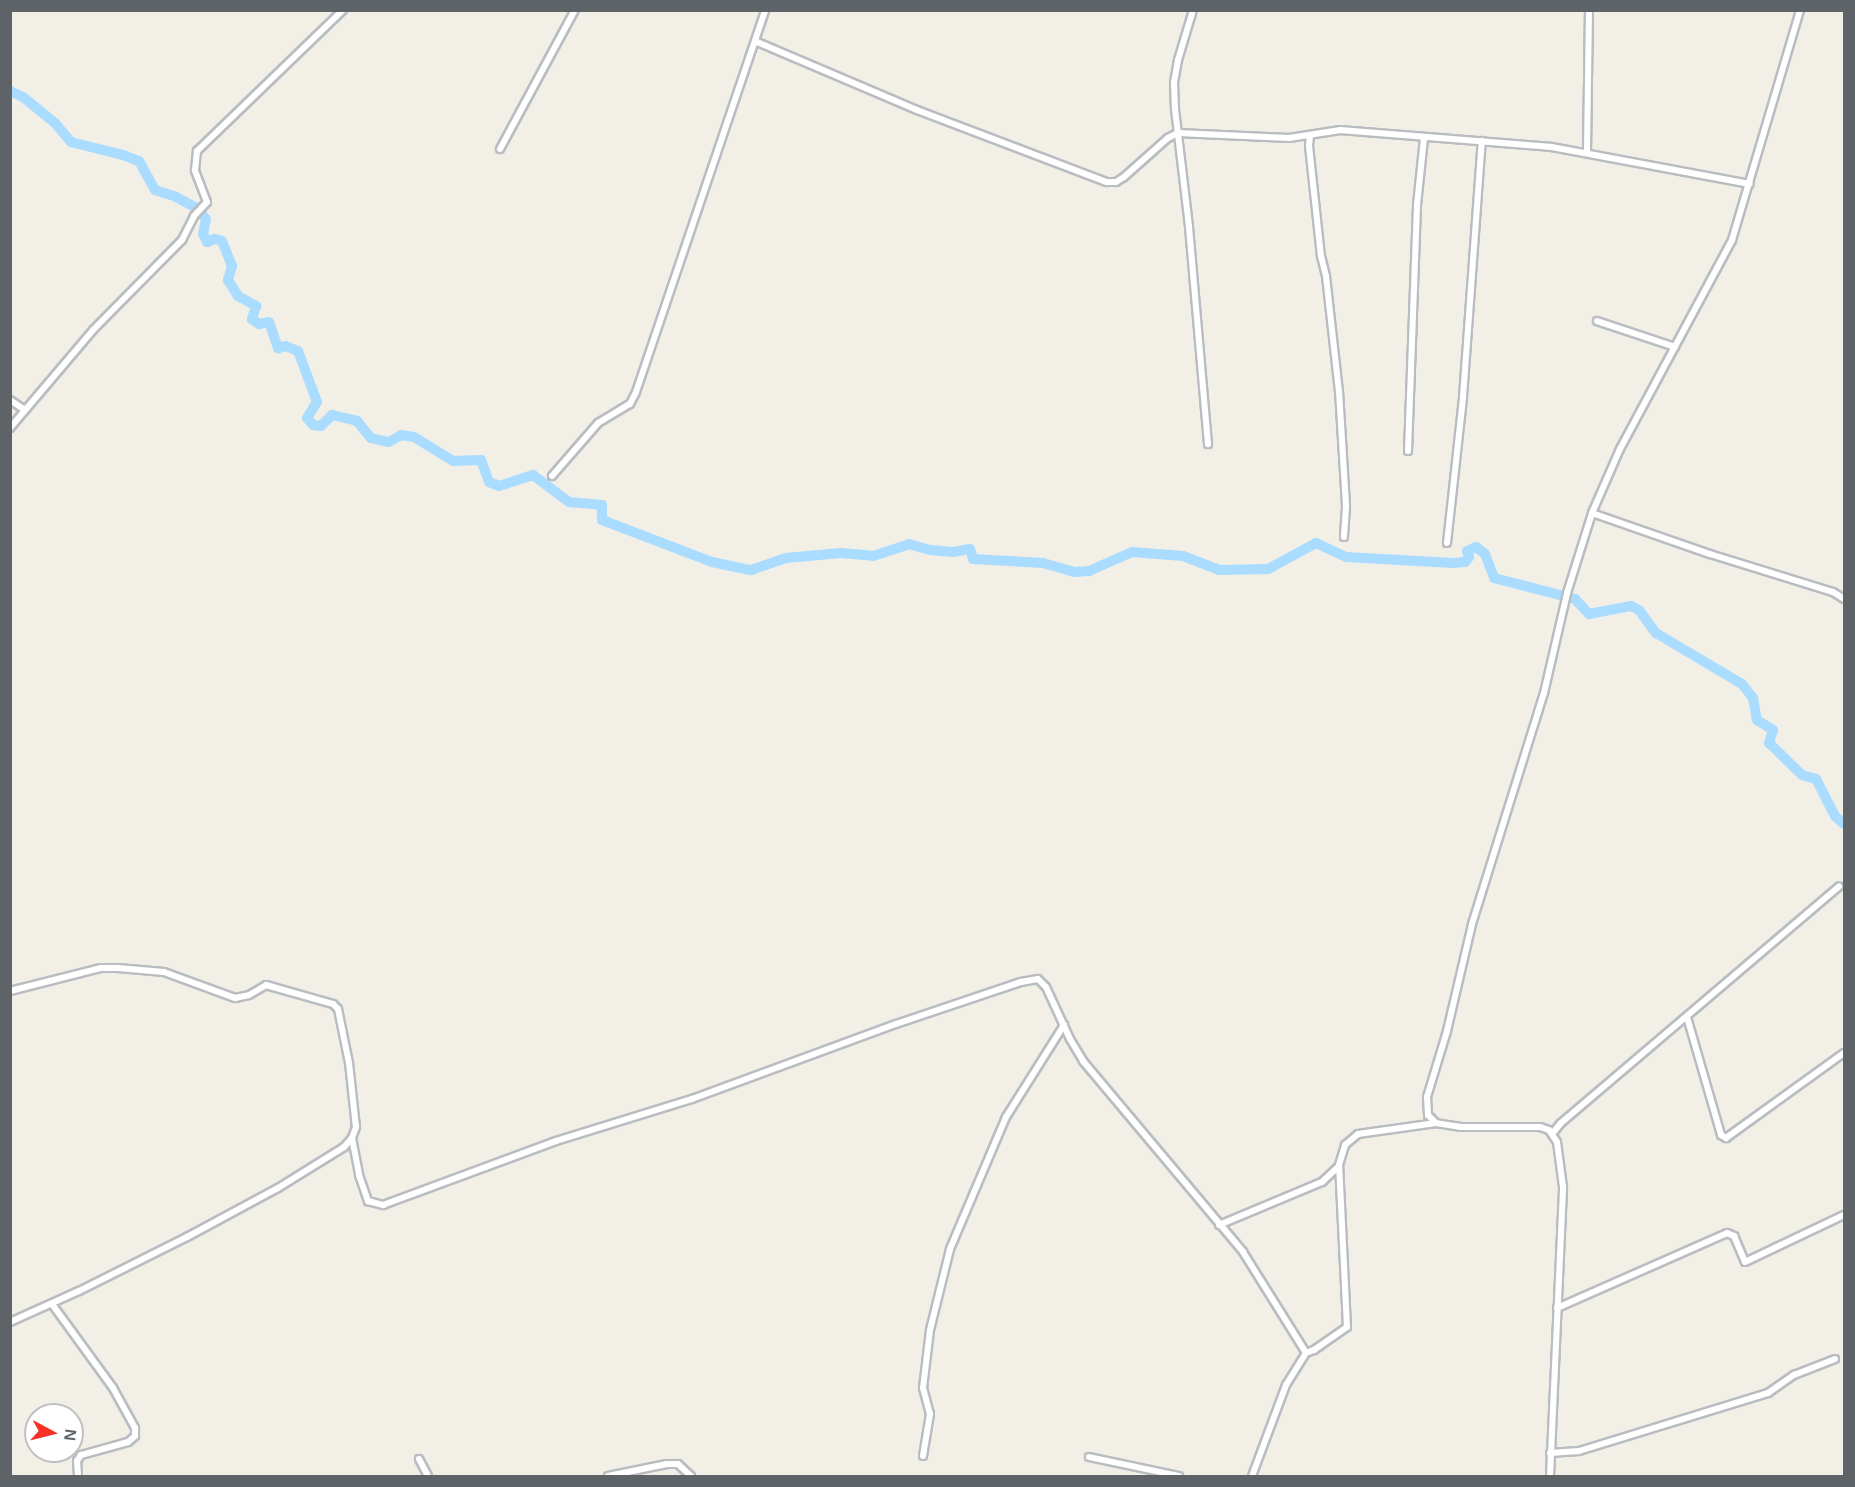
<!DOCTYPE html>
<html>
<head>
<meta charset="utf-8">
<style>
	body { margin:0 }
	#map { position:relative; width:1855px; height:1487px; overflow:hidden; background:#f2efe7; font-family:Helvetica,sans-serif }
	div>[style] { position:absolute }
	.river>* { height:10px; margin:-5px; padding:0 5px; transform-origin:5px; border-radius:5px; background:#a9dcff }
	.roads { filter:drop-shadow(2px 0 #b9bdc1) drop-shadow(-2px 0 #b9bdc1) drop-shadow(0 2px #b9bdc1) drop-shadow(0 -2px #b9bdc1) }
	.minor>* { height:6px; margin:-3px; padding:0 3px; transform-origin:3px; border-radius:3px; background:#fff }
	span { translate:-50% -50%; white-space:nowrap; text-align:center; line-height:1.15; -webkit-text-stroke:4.5px #fff; paint-order:stroke }
	.frame { position:absolute; inset:0; border:12px solid #5e6368; pointer-events:none }
	.north { position:absolute; left:24px; top:1403px; width:60px; height:60px; box-sizing:border-box; background:#fff; border:2px solid #bfc1c3; border-radius:50%; rotate:97deg; font-size:16px; font-weight:700; line-height:24px; text-align:center; color:#5e6368 }
	.north::after { content:''; display:block; margin:auto; width:21px; height:27px; background:#f93026; clip-path:polygon(50% 0,100% 100%,50% 72%,0 100%) }
</style>
</head>
<body>
<div id="map">
	<div class="river">
		<i style="left:10px;top:91px;width:14px;rotate:25deg"></i>
		<i style="left:23px;top:97px;width:41px;rotate:39.1deg"></i>
		<i style="left:55px;top:123px;width:25px;rotate:50deg"></i>
		<i style="left:71px;top:142px;width:54px;rotate:14deg"></i>
		<i style="left:123px;top:155px;width:17px;rotate:21deg"></i>
		<i style="left:139px;top:161px;width:33px;rotate:61deg"></i>
		<i style="left:155px;top:190px;width:22px;rotate:18deg"></i>
		<i style="left:176px;top:197px;width:21px;rotate:28deg"></i>
		<i style="left:195px;top:207px;width:16px;rotate:47deg"></i>
		<i style="left:206px;top:219px;width:15px;rotate:101deg"></i>
		<i style="left:203px;top:234px;width:9px;rotate:63deg"></i>
		<i style="left:207px;top:242px;width:9px;rotate:-21deg"></i>
		<i style="left:215px;top:239px;width:7px;rotate:16deg"></i>
		<i style="left:222px;top:241px;width:27px;rotate:68deg"></i>
		<i style="left:232px;top:266px;width:15px;rotate:106deg"></i>
		<i style="left:228px;top:280px;width:19px;rotate:58deg"></i>
		<i style="left:238px;top:296px;width:21px;rotate:29deg"></i>
		<i style="left:256px;top:306px;width:14px;rotate:107deg"></i>
		<i style="left:252px;top:319px;width:9px;rotate:36deg"></i>
		<i style="left:259px;top:324px;width:10px;rotate:-11deg"></i>
		<i style="left:269px;top:322px;width:28px;rotate:71deg"></i>
		<i style="left:278px;top:348px;width:8px;rotate:-14deg"></i>
		<i style="left:286px;top:346px;width:13px;rotate:23deg"></i>
		<i style="left:298px;top:351px;width:54px;rotate:69.6deg"></i>
		<i style="left:317px;top:402px;width:19px;rotate:122deg"></i>
		<i style="left:307px;top:418px;width:9px;rotate:49deg"></i>
		<i style="left:313px;top:425px;width:8px;rotate:7deg"></i>
		<i style="left:321px;top:426px;width:16px;rotate:-45deg"></i>
		<i style="left:332px;top:415px;width:26px;rotate:13deg"></i>
		<i style="left:357px;top:421px;width:22px;rotate:51deg"></i>
		<i style="left:371px;top:438px;width:18px;rotate:13deg"></i>
		<i style="left:389px;top:442px;width:14px;rotate:-30deg"></i>
		<i style="left:401px;top:435px;width:13px;rotate:9deg"></i>
		<i style="left:414px;top:437px;width:46px;rotate:31.6deg"></i>
		<i style="left:453px;top:461px;width:28px;rotate:-2deg"></i>
		<i style="left:481px;top:460px;width:23px;rotate:70deg"></i>
		<i style="left:489px;top:482px;width:11px;rotate:22deg"></i>
		<i style="left:499px;top:486px;width:36px;rotate:-18deg"></i>
		<i style="left:533px;top:475px;width:45px;rotate:36.9deg"></i>
		<i style="left:569px;top:502px;width:33px;rotate:5deg"></i>
		<i style="left:602px;top:505px;width:15px;rotate:90deg"></i>
		<i style="left:602px;top:520px;width:118px;rotate:20.9deg"></i>
		<i style="left:712px;top:562px;width:40px;rotate:12deg"></i>
		<i style="left:751px;top:570px;width:37px;rotate:-19deg"></i>
		<i style="left:786px;top:558px;width:55px;rotate:-5.2deg"></i>
		<i style="left:841px;top:553px;width:32px;rotate:5deg"></i>
		<i style="left:873px;top:556px;width:38px;rotate:-18deg"></i>
		<i style="left:909px;top:544px;width:22px;rotate:16deg"></i>
		<i style="left:930px;top:550px;width:23px;rotate:5deg"></i>
		<i style="left:953px;top:552px;width:17px;rotate:-10deg"></i>
		<i style="left:970px;top:549px;width:10px;rotate:73deg"></i>
		<i style="left:973px;top:559px;width:70px;rotate:3.3deg"></i>
		<i style="left:1043px;top:563px;width:33px;rotate:16deg"></i>
		<i style="left:1075px;top:572px;width:14px;rotate:-4deg"></i>
		<i style="left:1089px;top:571px;width:47px;rotate:-23.8deg"></i>
		<i style="left:1132px;top:552px;width:51px;rotate:4.5deg"></i>
		<i style="left:1183px;top:556px;width:39px;rotate:21deg"></i>
		<i style="left:1219px;top:570px;width:49px;rotate:-1.2deg"></i>
		<i style="left:1268px;top:569px;width:55px;rotate:-28.4deg"></i>
		<i style="left:1316px;top:543px;width:33px;rotate:25deg"></i>
		<i style="left:1346px;top:557px;width:107px;rotate:3.2deg"></i>
		<i style="left:1453px;top:563px;width:12px;rotate:-5deg"></i>
		<i style="left:1465px;top:562px;width:6px;rotate:-51deg"></i>
		<i style="left:1469px;top:557px;width:6px;rotate:-108deg"></i>
		<i style="left:1467px;top:551px;width:10px;rotate:-24deg"></i>
		<i style="left:1476px;top:547px;width:11px;rotate:38deg"></i>
		<i style="left:1485px;top:554px;width:26px;rotate:69deg"></i>
		<i style="left:1494px;top:578px;width:84px;rotate:14.5deg"></i>
		<i style="left:1575px;top:599px;width:21px;rotate:47deg"></i>
		<i style="left:1589px;top:614px;width:43px;rotate:-10.8deg"></i>
		<i style="left:1631px;top:606px;width:9px;rotate:27deg"></i>
		<i style="left:1639px;top:610px;width:29px;rotate:54deg"></i>
		<i style="left:1656px;top:633px;width:100px;rotate:30.7deg"></i>
		<i style="left:1742px;top:684px;width:18px;rotate:52deg"></i>
		<i style="left:1753px;top:698px;width:22px;rotate:80deg"></i>
		<i style="left:1757px;top:720px;width:19px;rotate:32deg"></i>
		<i style="left:1773px;top:730px;width:14px;rotate:107deg"></i>
		<i style="left:1769px;top:743px;width:46px;rotate:44.1deg"></i>
		<i style="left:1802px;top:775px;width:15px;rotate:16deg"></i>
		<i style="left:1816px;top:779px;width:42px;rotate:62.8deg"></i>
		<i style="left:1835px;top:816px;width:12px;rotate:42deg"></i>
	</div>
	<div class="roads">
		<div class="minor">
			<i style="left:1193px;top:10px;width:52px;rotate:106.7deg"></i>
			<i style="left:1178px;top:60px;width:22px;rotate:100deg"></i>
			<i style="left:1174px;top:82px;width:27px;rotate:88deg"></i>
			<i style="left:1175px;top:109px;width:119px;rotate:83.2deg"></i>
			<i style="left:1189px;top:227px;width:218px;rotate:85deg"></i>
			<i style="left:757px;top:42px;width:174px;rotate:23deg"></i>
			<i style="left:917px;top:110px;width:203px;rotate:20.8deg"></i>
			<i style="left:1107px;top:182px;width:9px"></i>
			<i style="left:1116px;top:182px;width:9px;rotate:-32deg"></i>
			<i style="left:1124px;top:177px;width:59px;rotate:-41.6deg"></i>
			<i style="left:1168px;top:138px;width:11px;rotate:-27deg"></i>
			<i style="left:1178px;top:133px;width:111px;rotate:2.6deg"></i>
			<i style="left:1289px;top:138px;width:52px;rotate:-8.9deg"></i>
			<i style="left:1340px;top:130px;width:213px;rotate:4.6deg"></i>
			<i style="left:1552px;top:147px;width:201px;rotate:10.6deg"></i>
			<i style="left:1310px;top:135px;width:11px;rotate:95deg"></i>
			<i style="left:1309px;top:146px;width:111px;rotate:83.8deg"></i>
			<i style="left:1321px;top:256px;width:21px;rotate:76deg"></i>
			<i style="left:1326px;top:276px;width:116px;rotate:83.6deg"></i>
			<i style="left:1339px;top:391px;width:116px;rotate:86.5deg"></i>
			<i style="left:1346px;top:507px;width:30px;rotate:94deg"></i>
			<i style="left:500px;top:149px;width:158px;rotate:-61.7deg"></i>
			<i style="left:1587px;top:152px;width:142px;rotate:-89.2deg"></i>
			<i style="left:1597px;top:321px;width:82px;rotate:18.4deg"></i>
			<i style="left:10px;top:400px;width:18px;rotate:34deg"></i>
			<i style="left:10px;top:428px;width:128px;rotate:-49.7deg"></i>
			<i style="left:93px;top:330px;width:127px;rotate:-45.3deg"></i>
			<i style="left:182px;top:240px;width:27px;rotate:-63deg"></i>
			<i style="left:194px;top:216px;width:19px;rotate:-47deg"></i>
			<i style="left:207px;top:202px;width:34px;rotate:-111deg"></i>
			<i style="left:195px;top:170px;width:19px;rotate:-84deg"></i>
			<i style="left:197px;top:151px;width:203px;rotate:-44deg"></i>
			<i style="left:1408px;top:451px;width:246px;rotate:-87.9deg"></i>
			<i style="left:1417px;top:205px;width:67px;rotate:-84deg"></i>
			<i style="left:552px;top:476px;width:70px;rotate:-49deg"></i>
			<i style="left:598px;top:423px;width:37px;rotate:-31deg"></i>
			<i style="left:630px;top:404px;width:13px;rotate:-63deg"></i>
			<i style="left:636px;top:392px;width:403px;rotate:-71.3deg"></i>
			<i style="left:1592px;top:513px;width:125px;rotate:19.2deg"></i>
			<i style="left:1710px;top:554px;width:129px;rotate:17.2deg"></i>
			<i style="left:1833px;top:592px;width:13px;rotate:32deg"></i>
			<i style="left:1447px;top:543px;width:147px;rotate:-83.7deg"></i>
			<i style="left:1463px;top:397px;width:257px;rotate:-85.8deg"></i>
			<i style="left:10px;top:991px;width:94px;rotate:-14.2deg"></i>
			<i style="left:101px;top:968px;width:17px"></i>
			<i style="left:118px;top:968px;width:46px;rotate:5deg"></i>
			<i style="left:164px;top:972px;width:76px;rotate:20.1deg"></i>
			<i style="left:235px;top:998px;width:14px;rotate:-12deg"></i>
			<i style="left:249px;top:995px;width:20px;rotate:-30deg"></i>
			<i style="left:266px;top:985px;width:70px;rotate:15.8deg"></i>
			<i style="left:333px;top:1004px;width:7px;rotate:45deg"></i>
			<i style="left:338px;top:1009px;width:55px;rotate:78.5deg"></i>
			<i style="left:349px;top:1063px;width:64px;rotate:83.8deg"></i>
			<i style="left:356px;top:1127px;width:12px;rotate:110deg"></i>
			<i style="left:352px;top:1138px;width:38px;rotate:79deg"></i>
			<i style="left:359px;top:1175px;width:28px;rotate:71deg"></i>
			<i style="left:368px;top:1201px;width:16px;rotate:15deg"></i>
			<i style="left:383px;top:1205px;width:184px;rotate:-20.3deg"></i>
			<i style="left:556px;top:1141px;width:142px;rotate:-17.2deg"></i>
			<i style="left:692px;top:1099px;width:217px;rotate:-20.2deg"></i>
			<i style="left:896px;top:1024px;width:132px;rotate:-18.6deg"></i>
			<i style="left:1021px;top:982px;width:17px;rotate:-10deg"></i>
			<i style="left:1038px;top:979px;width:11px;rotate:45deg"></i>
			<i style="left:1046px;top:987px;width:57px;rotate:65.2deg"></i>
			<i style="left:1070px;top:1039px;width:26px;rotate:59deg"></i>
			<i style="left:1083px;top:1061px;width:249px;rotate:50deg"></i>
			<i style="left:1243px;top:1252px;width:119px;rotate:58deg"></i>
			<i style="left:1306px;top:1353px;width:9px;rotate:-21deg"></i>
			<i style="left:1314px;top:1350px;width:40px;rotate:-34.9deg"></i>
			<i style="left:1347px;top:1327px;width:162px;rotate:-92.8deg"></i>
			<i style="left:1339px;top:1165px;width:21px;rotate:-73deg"></i>
			<i style="left:1345px;top:1145px;width:17px;rotate:-40deg"></i>
			<i style="left:1358px;top:1134px;width:79px;rotate:-8deg"></i>
			<i style="left:1687px;top:1017px;width:123px;rotate:73.9deg"></i>
			<i style="left:1721px;top:1135px;width:6px;rotate:31deg"></i>
			<i style="left:1726px;top:1138px;width:145px;rotate:-35.8deg"></i>
			<i style="left:1552px;top:1134px;width:14px;rotate:-51deg"></i>
			<i style="left:1561px;top:1123px;width:365px;rotate:-40.4deg"></i>
			<i style="left:1219px;top:1225px;width:112px;rotate:-22.7deg"></i>
			<i style="left:1322px;top:1182px;width:23px;rotate:-43deg"></i>
			<i style="left:52px;top:1304px;width:104px;rotate:54deg"></i>
			<i style="left:113px;top:1388px;width:46px;rotate:61.2deg"></i>
			<i style="left:135px;top:1428px;width:8px;rotate:90deg"></i>
			<i style="left:135px;top:1436px;width:9px;rotate:139deg"></i>
			<i style="left:128px;top:1442px;width:49px;rotate:164.5deg"></i>
			<i style="left:81px;top:1455px;width:7px;rotate:124deg"></i>
			<i style="left:77px;top:1461px;width:15px;rotate:86deg"></i>
			<i style="left:1557px;top:1308px;width:186px;rotate:-23.8deg"></i>
			<i style="left:1727px;top:1233px;width:8px;rotate:23deg"></i>
			<i style="left:1734px;top:1236px;width:28px;rotate:67deg"></i>
			<i style="left:1745px;top:1262px;width:110px;rotate:-25.4deg"></i>
			<i style="left:10px;top:1322px;width:76px;rotate:-24.2deg"></i>
			<i style="left:79px;top:1291px;width:121px;rotate:-26.6deg"></i>
			<i style="left:187px;top:1237px;width:103px;rotate:-28.3deg"></i>
			<i style="left:278px;top:1188px;width:78px;rotate:-31.8deg"></i>
			<i style="left:344px;top:1147px;width:12px;rotate:-48deg"></i>
			<i style="left:1550px;top:1453px;width:29px;rotate:-4deg"></i>
			<i style="left:1579px;top:1451px;width:198px;rotate:-17.1deg"></i>
			<i style="left:1768px;top:1393px;width:32px;rotate:-35deg"></i>
			<i style="left:1794px;top:1375px;width:44px;rotate:-21.3deg"></i>
			<i style="left:923px;top:1456px;width:43px;rotate:-80.5deg"></i>
			<i style="left:930px;top:1414px;width:27px;rotate:-105deg"></i>
			<i style="left:923px;top:1388px;width:58px;rotate:-83.1deg"></i>
			<i style="left:930px;top:1330px;width:83px;rotate:-76.1deg"></i>
			<i style="left:950px;top:1249px;width:143px;rotate:-67deg"></i>
			<i style="left:1006px;top:1117px;width:109px;rotate:-57.8deg"></i>
			<i style="left:1089px;top:1457px;width:92px;rotate:11.9deg"></i>
			<i style="left:419px;top:1459px;width:19px;rotate:62deg"></i>
			<i style="left:608px;top:1476px;width:60px;rotate:-11.5deg"></i>
			<i style="left:667px;top:1464px;width:11px"></i>
			<i style="left:678px;top:1464px;width:18px;rotate:43deg"></i>
			<i style="left:1252px;top:1476px;width:97px;rotate:-69.5deg"></i>
			<i style="left:1286px;top:1385px;width:38px;rotate:-58deg"></i>
			<i style="left:1550px;top:1476px;width:289px;rotate:-87.4deg"></i>
			<i style="left:1563px;top:1187px;width:45px;rotate:-97.6deg"></i>
			<i style="left:1557px;top:1142px;width:14px;rotate:-124deg"></i>
			<i style="left:1549px;top:1130px;width:9px;rotate:-162deg"></i>
			<i style="left:1540px;top:1127px;width:79px;rotate:180deg"></i>
			<i style="left:1461px;top:1127px;width:25px;rotate:-171deg"></i>
			<i style="left:1436px;top:1123px;width:11px;rotate:-135deg"></i>
			<i style="left:1428px;top:1115px;width:18px;rotate:-93deg"></i>
			<i style="left:1427px;top:1097px;width:69px;rotate:-73.1deg"></i>
			<i style="left:1447px;top:1031px;width:110px;rotate:-76.8deg"></i>
			<i style="left:1472px;top:924px;width:242px;rotate:-72.7deg"></i>
			<i style="left:1544px;top:693px;width:103px;rotate:-77deg"></i>
			<i style="left:1567px;top:593px;width:84px;rotate:-72.6deg"></i>
			<i style="left:1592px;top:513px;width:70px;rotate:-66.4deg"></i>
			<i style="left:1620px;top:449px;width:237px;rotate:-61.8deg"></i>
			<i style="left:1732px;top:240px;width:240px;rotate:-73.5deg"></i>
		</div>
	</div>
	<div class="frame"></div>
	<div class="north">N</div>
</div>
</body>
</html>
